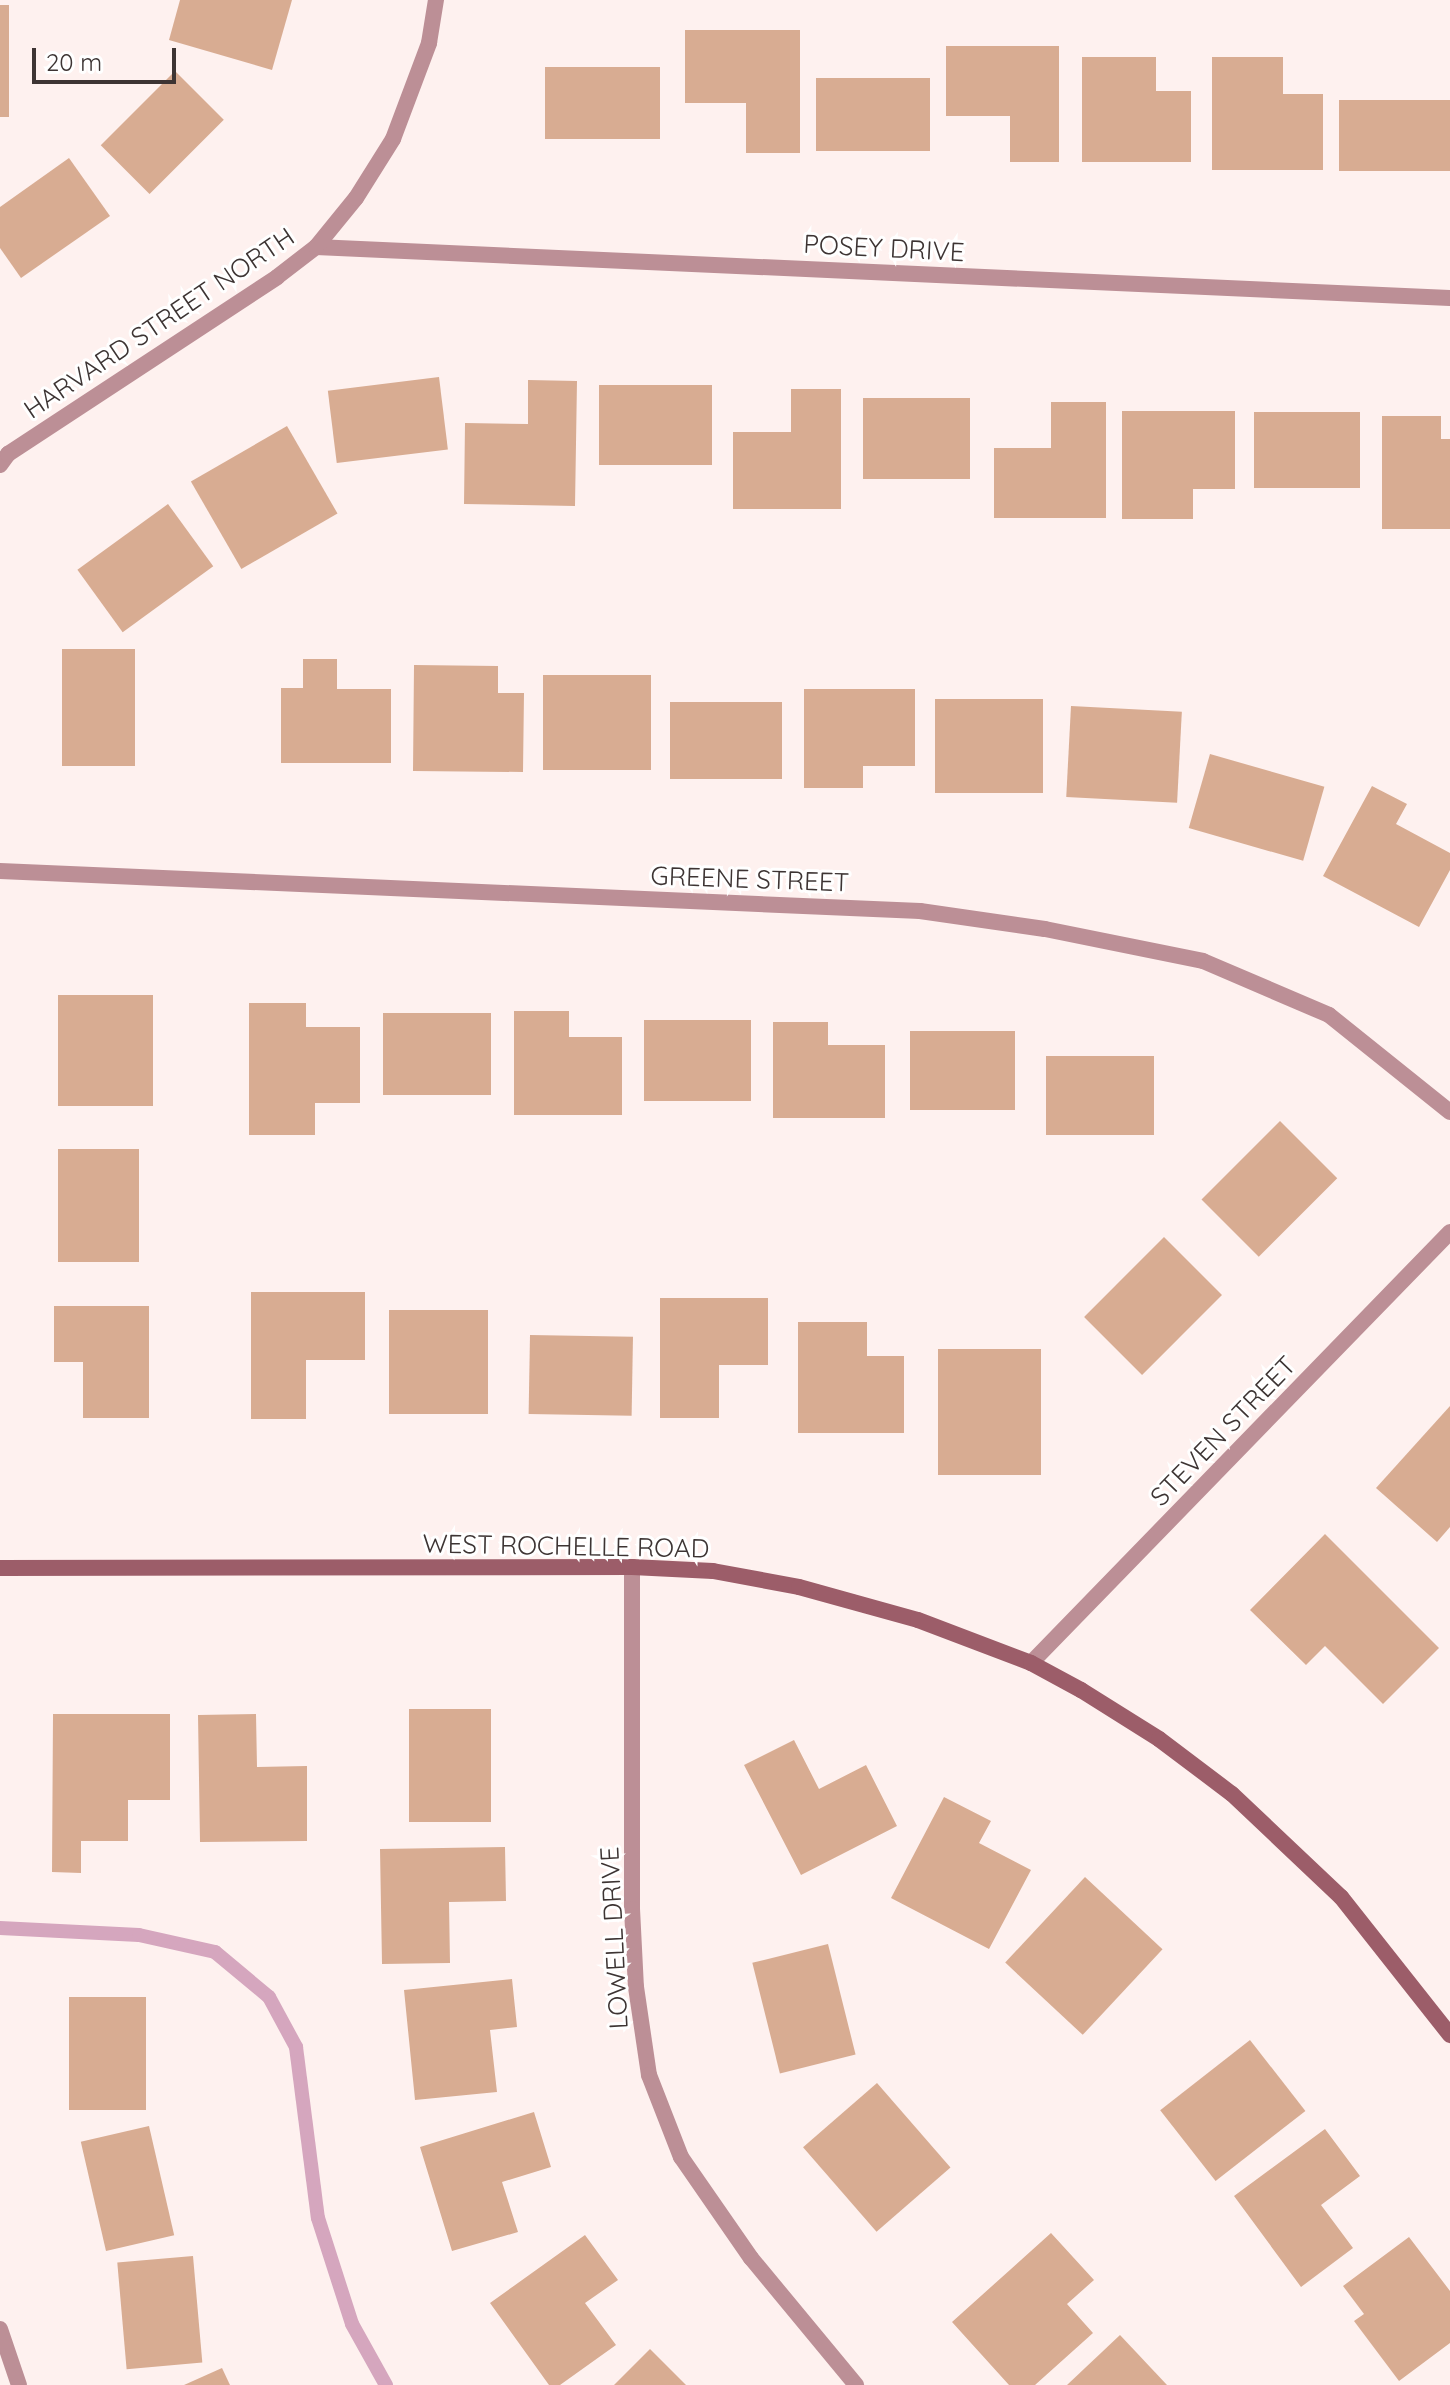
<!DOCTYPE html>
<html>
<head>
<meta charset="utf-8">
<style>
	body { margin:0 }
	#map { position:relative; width:1450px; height:2385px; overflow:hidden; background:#fef1ef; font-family:Quicksand,sans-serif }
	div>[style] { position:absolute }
	.stream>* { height:14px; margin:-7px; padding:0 7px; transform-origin:7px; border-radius:7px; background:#d5a6be }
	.building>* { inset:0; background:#d8ac92; transform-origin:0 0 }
	.street>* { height:16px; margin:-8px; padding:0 8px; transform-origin:8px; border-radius:8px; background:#bc8f96 }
	.secondary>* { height:16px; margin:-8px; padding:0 8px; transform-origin:8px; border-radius:8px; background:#9c5d69 }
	span { translate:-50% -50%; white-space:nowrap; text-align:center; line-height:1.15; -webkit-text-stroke:6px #fff; paint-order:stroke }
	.street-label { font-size:26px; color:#3d3433 }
	.scale { position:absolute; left:32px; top:48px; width:144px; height:36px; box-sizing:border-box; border:4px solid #3d3433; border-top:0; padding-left:10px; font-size:24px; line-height:28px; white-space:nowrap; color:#3d3433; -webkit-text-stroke:6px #fff; paint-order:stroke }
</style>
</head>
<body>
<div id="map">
	<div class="stream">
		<i style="left:0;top:1928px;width:139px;rotate:2.9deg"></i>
		<i style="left:139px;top:1935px;width:78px;rotate:12.6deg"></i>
		<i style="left:215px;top:1952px;width:70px;rotate:39.8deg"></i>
		<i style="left:269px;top:1997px;width:57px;rotate:61.6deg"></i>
		<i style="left:296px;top:2047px;width:172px;rotate:82.7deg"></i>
		<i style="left:318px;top:2218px;width:111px;rotate:72.2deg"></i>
		<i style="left:352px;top:2324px;width:70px;rotate:60.9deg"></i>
	</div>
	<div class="building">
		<i style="clip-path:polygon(180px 0,292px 0,272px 70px,169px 40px)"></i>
		<i style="left:0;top:5px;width:9px;height:112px"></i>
		<i style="clip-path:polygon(685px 30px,800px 30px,800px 153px,746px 153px,746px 103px,685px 103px)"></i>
		<i style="clip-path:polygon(946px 46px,1059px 46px,1059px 162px,1010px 162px,1010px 116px,946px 116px)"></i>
		<i style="clip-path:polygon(1082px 57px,1156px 57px,1156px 91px,1191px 91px,1191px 162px,1082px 162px)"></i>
		<i style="clip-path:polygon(1212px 57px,1283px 57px,1283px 94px,1323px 94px,1323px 170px,1212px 170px)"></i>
		<i style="left:545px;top:67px;width:115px;height:72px"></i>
		<i style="left:175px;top:71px;width:69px;height:105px;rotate:45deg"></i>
		<i style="left:816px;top:78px;width:114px;height:73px"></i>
		<i style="left:1339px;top:100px;width:111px;height:71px"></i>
		<i style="clip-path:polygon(69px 158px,110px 216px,21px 278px,0 248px,0 207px)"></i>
		<i style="left:439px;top:377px;width:73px;height:112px;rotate:83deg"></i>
		<i style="clip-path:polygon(528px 380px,577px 381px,575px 506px,464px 504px,465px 423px,528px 424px)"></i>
		<i style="left:599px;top:385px;width:113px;height:80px"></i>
		<i style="clip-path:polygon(791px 389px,841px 389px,841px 509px,733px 509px,733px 432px,791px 432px)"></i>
		<i style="left:863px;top:398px;width:107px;height:81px"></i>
		<i style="clip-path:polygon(1051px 402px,1106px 402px,1106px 518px,994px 518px,994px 448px,1051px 448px)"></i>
		<i style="clip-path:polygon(1122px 411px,1235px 411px,1235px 489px,1193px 489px,1193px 519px,1122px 519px)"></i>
		<i style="left:1254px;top:412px;width:106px;height:76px"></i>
		<i style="clip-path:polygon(1382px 416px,1441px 416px,1441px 439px,1450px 439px,1450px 529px,1382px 529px)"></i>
		<i style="left:287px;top:426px;width:101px;height:111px;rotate:60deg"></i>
		<i style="left:168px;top:504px;width:77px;height:112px;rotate:54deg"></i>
		<i style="left:62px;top:649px;width:73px;height:117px"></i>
		<i style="clip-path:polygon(303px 659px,337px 659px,337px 689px,391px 689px,391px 763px,281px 763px,281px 688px,303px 688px)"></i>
		<i style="clip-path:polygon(414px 665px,498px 666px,498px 693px,524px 693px,523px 772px,413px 771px)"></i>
		<i style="left:543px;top:675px;width:108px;height:95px"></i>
		<i style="clip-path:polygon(804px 689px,915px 689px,915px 766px,863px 766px,863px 788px,804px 788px)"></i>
		<i style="left:935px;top:699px;width:108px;height:94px"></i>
		<i style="left:670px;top:702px;width:112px;height:77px"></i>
		<i style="left:1071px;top:706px;width:111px;height:91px;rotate:3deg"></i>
		<i style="left:1210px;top:754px;width:119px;height:77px;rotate:16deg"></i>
		<i style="clip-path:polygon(1372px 786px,1407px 804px,1396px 824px,1450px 853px,1450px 870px,1419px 927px,1323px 876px)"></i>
		<i style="left:58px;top:995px;width:95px;height:111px"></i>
		<i style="clip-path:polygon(249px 1003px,306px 1003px,306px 1027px,360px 1027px,360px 1103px,315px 1103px,315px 1135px,249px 1135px)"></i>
		<i style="clip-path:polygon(514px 1011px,569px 1011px,569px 1037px,622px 1037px,622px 1115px,514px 1115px)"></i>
		<i style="left:383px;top:1013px;width:108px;height:82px"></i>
		<i style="left:644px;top:1020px;width:107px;height:81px"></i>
		<i style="clip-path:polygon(773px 1022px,828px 1022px,828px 1045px,885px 1045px,885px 1118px,773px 1118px)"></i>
		<i style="left:910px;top:1031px;width:105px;height:79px"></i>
		<i style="left:1046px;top:1056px;width:108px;height:79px"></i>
		<i style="left:1280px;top:1121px;width:81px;height:111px;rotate:45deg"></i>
		<i style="left:58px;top:1149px;width:81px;height:113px"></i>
		<i style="left:1164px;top:1237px;width:82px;height:113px;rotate:45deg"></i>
		<i style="clip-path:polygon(251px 1292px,365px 1292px,365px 1360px,306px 1360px,306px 1419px,251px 1419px)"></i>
		<i style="clip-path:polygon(660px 1298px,768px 1298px,768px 1365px,719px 1365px,719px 1418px,660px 1418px)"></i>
		<i style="clip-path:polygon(54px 1306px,149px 1306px,149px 1418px,83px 1418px,83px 1362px,54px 1362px)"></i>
		<i style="left:389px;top:1310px;width:99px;height:104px"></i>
		<i style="clip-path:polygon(798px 1322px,867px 1322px,867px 1356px,904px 1356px,904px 1433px,798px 1433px)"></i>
		<i style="left:530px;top:1335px;width:103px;height:79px;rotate:1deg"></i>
		<i style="left:938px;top:1349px;width:103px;height:126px"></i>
		<i style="clip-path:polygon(1450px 1406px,1450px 1527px,1437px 1542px,1376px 1488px)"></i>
		<i style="clip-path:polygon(1325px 1534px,1439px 1648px,1383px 1704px,1325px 1646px,1306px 1665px,1250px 1610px)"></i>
		<i style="left:409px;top:1709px;width:82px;height:113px"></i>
		<i style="clip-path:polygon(53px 1714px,170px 1714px,170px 1800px,128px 1800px,128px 1841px,81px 1841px,81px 1873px,52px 1872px)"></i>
		<i style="clip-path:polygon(256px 1714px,257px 1767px,307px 1766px,307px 1841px,200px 1842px,198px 1715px)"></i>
		<i style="clip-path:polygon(794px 1740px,819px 1789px,866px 1765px,897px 1826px,801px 1875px,744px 1765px)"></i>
		<i style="clip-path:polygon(944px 1797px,991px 1821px,979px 1843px,1031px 1870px,989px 1949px,891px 1898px)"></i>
		<i style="clip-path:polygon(505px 1847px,506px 1901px,449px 1902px,450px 1963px,382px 1964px,380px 1849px)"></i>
		<i style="left:1085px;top:1877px;width:106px;height:117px;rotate:43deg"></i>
		<i style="left:828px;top:1944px;width:114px;height:78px;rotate:76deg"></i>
		<i style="clip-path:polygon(512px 1979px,517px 2027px,490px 2030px,497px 2092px,415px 2100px,404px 1990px)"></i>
		<i style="left:69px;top:1997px;width:77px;height:113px"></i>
		<i style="left:1250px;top:2040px;width:90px;height:114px;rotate:52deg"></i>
		<i style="left:877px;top:2083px;width:112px;height:98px;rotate:49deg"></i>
		<i style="clip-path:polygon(534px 2112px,551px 2167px,502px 2182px,518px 2232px,452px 2251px,420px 2147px)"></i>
		<i style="left:149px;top:2126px;width:112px;height:70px;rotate:77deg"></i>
		<i style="clip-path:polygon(1325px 2129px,1360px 2176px,1321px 2205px,1353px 2248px,1301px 2287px,1234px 2196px)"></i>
		<i style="clip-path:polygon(1051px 2233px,1094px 2280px,1067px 2304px,1093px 2333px,1035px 2385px,1009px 2385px,952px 2322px)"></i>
		<i style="clip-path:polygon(585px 2235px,618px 2280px,585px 2303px,616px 2345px,560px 2385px,549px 2385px,490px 2303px)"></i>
		<i style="clip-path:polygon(1409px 2237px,1450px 2291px,1450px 2343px,1399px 2381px,1354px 2321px,1364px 2314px,1343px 2286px)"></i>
		<i style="left:193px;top:2256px;width:107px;height:76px;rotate:85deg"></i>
		<i style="clip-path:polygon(1120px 2335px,1167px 2385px,1067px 2385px)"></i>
		<i style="clip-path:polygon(650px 2349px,686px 2385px,614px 2385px)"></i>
		<i style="clip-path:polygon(222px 2368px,230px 2385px,184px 2385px)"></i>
	</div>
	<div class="street">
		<i style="left:316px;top:247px;width:1135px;rotate:2.58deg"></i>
		<i style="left:0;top:465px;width:14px;rotate:-54deg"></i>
		<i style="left:8px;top:454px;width:322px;rotate:-33.3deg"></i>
		<i style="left:277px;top:277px;width:49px;rotate:-37.6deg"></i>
		<i style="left:316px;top:247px;width:63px;rotate:-50.8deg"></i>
		<i style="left:356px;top:198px;width:70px;rotate:-57.9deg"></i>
		<i style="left:393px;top:139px;width:103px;rotate:-69.4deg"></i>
		<i style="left:429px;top:43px;width:44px;rotate:-80.8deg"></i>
		<i style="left:0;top:871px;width:921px;rotate:2.49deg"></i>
		<i style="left:920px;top:911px;width:126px;rotate:8.2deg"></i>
		<i style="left:1045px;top:929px;width:161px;rotate:11.4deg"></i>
		<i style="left:1203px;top:961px;width:137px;rotate:23.2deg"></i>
		<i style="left:1329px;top:1015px;width:155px;rotate:38.7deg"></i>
		<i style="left:632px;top:1567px;width:342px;rotate:90deg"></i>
		<i style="left:632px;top:1909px;width:78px;rotate:87.1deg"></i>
		<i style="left:636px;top:1987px;width:89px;rotate:81.6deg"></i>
		<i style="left:649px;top:2075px;width:88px;rotate:68.7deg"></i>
		<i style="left:681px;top:2157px;width:123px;rotate:55.3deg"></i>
		<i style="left:751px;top:2258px;width:165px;rotate:50.4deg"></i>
		<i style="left:1031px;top:1663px;width:601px;rotate:-45.81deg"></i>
		<i style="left:0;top:2329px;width:59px;rotate:71.3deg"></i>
	</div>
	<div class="secondary">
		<i style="left:0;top:1568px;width:632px;rotate:-0.09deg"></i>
		<i style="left:632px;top:1567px;width:81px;rotate:2.8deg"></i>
		<i style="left:713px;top:1571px;width:87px;rotate:10.5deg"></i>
		<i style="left:799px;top:1587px;width:123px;rotate:15.5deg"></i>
		<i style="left:918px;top:1620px;width:121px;rotate:20.8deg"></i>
		<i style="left:1031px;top:1663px;width:57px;rotate:28.4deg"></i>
		<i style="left:1081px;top:1690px;width:92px;rotate:32.1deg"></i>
		<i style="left:1159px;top:1739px;width:91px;rotate:37deg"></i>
		<i style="left:1232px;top:1794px;width:150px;rotate:43.4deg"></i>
		<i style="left:1341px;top:1897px;width:176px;rotate:51.7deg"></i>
	</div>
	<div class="street-label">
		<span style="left:884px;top:248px;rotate:3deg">POSEY DRIVE</span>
		<span style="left:159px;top:323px;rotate:-34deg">HARVARD STREET NORTH</span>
		<span style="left:750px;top:879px;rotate:2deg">GREENE STREET</span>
		<span style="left:1223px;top:1431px;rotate:-46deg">STEVEN STREET</span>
		<span style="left:566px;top:1546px;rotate:1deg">WEST ROCHELLE ROAD</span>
		<span style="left:614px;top:1938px;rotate:-93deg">LOWELL DRIVE</span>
	</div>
	<div class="scale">20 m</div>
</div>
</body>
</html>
